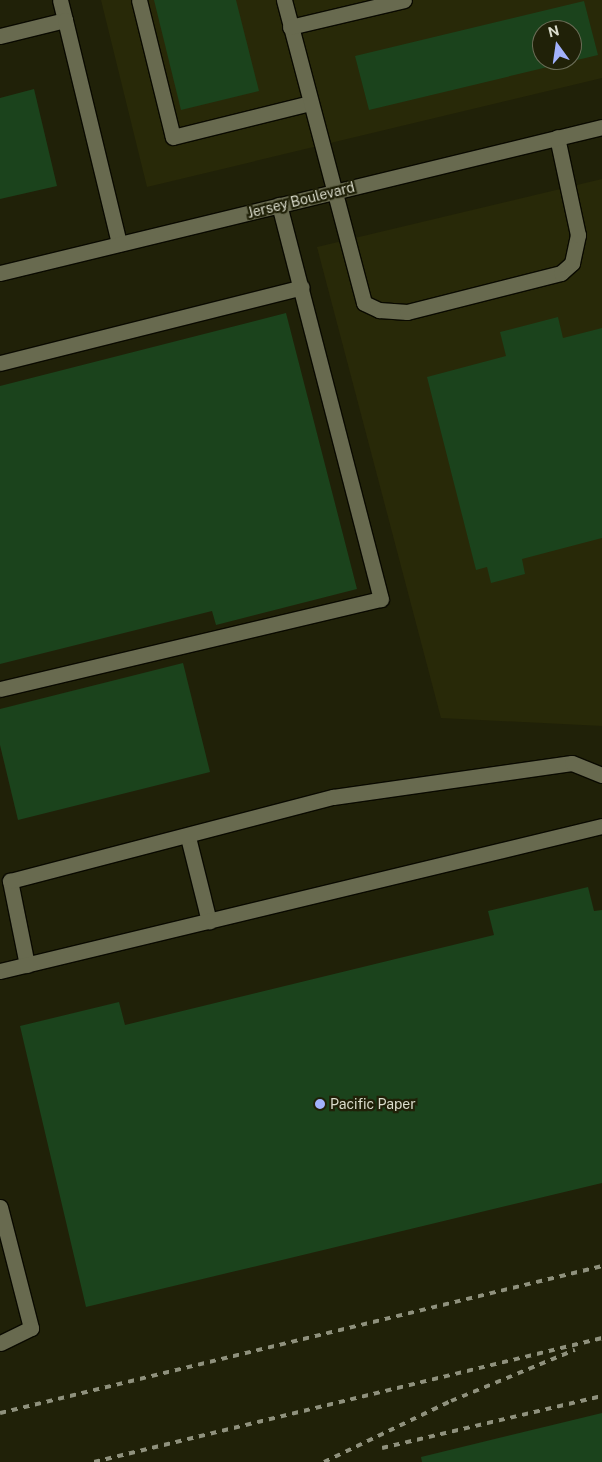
<!DOCTYPE html>
<html>
<head>
<meta charset="utf-8">
<style>
	body { margin:0 }
	#map { position:relative; width:602px; height:1462px; overflow:hidden; background:#202108; font-family:"Public Sans",sans-serif }
	div>[style] { position:absolute }
	.built>* { inset:0; background:#282908 }
	.building>* { inset:0; background:#1b431c }
	.roads { filter:drop-shadow(1px 0 #0a0a00) drop-shadow(-1px 0 #0a0a00) drop-shadow(0 1px #0a0a00) drop-shadow(0 -1px #0a0a00) }
	.minor>* { height:15px; margin:-7.5px; padding:0 7.5px; transform-origin:7.5px; border-radius:7.5px; background:#686a4f }
	.rail>* { height:4px; margin-top:-2px; transform-origin:0; background:repeating-linear-gradient(90deg,#8f917d 0 6px,transparent 0 12px) }
	.dots>* { width:14px; height:14px; translate:-50% -50%; box-sizing:border-box; border:2px solid #202108; border-radius:50% }
	span { translate:-50% -50%; white-space:nowrap; text-align:center; line-height:1.15; -webkit-text-stroke:4.5px #202108; paint-order:stroke }
	.street-label { font-size:14px; color:#dadccc }
	.poi-label { font-size:14px; color:#dadccc }
	.left { translate:0 -50%; text-align:left }
	.north { position:absolute; left:532px; top:20px; width:50px; height:50px; box-sizing:border-box; background:#202108; border:1px solid #6a6c56; border-radius:50%; rotate:346deg; font-size:14px; font-weight:700; line-height:20px; text-align:center; color:#dadccc }
	.north::after { content:''; display:block; margin:auto; width:18px; height:22px; background:#a2b2fd; clip-path:polygon(50% 0,100% 100%,50% 72%,0 100%) }
</style>
</head>
<body>
<div id="map">
	<div class="built">
		<i style="clip-path:polygon(evenodd,101px 0,602px 0,602px 78px,147px 187px,101px 0,542px 30px,572px 30px,572px 60px,542px 60px,542px 30px)"></i>
		<i style="clip-path:polygon(602px 179px,602px 726px,441px 718px,317px 247px)"></i>
	</div>
	<div class="building">
		<i style="clip-path:polygon(154px 0,236px 0,259px 91px,181px 110px)"></i>
		<i style="clip-path:polygon(evenodd,584px 1px,598px 55px,369px 110px,355px 56px,584px 1px,542px 30px,572px 30px,572px 60px,542px 60px,542px 30px)"></i>
		<i style="clip-path:polygon(34px 89px,57px 186px,0 199px,0 98px)"></i>
		<i style="clip-path:polygon(286px 313px,357px 589px,216px 625px,212px 611px,0 664px,0 386px)"></i>
		<i style="clip-path:polygon(558px 317px,563px 338px,602px 328px,602px 538px,522px 559px,525px 574px,491px 583px,487px 567px,476px 570px,427px 377px,506px 356px,500px 332px)"></i>
		<i style="clip-path:polygon(183px 663px,210px 772px,18px 820px,0 745px,0 709px)"></i>
		<i style="clip-path:polygon(588px 887px,594px 911px,602px 910px,602px 1183px,86px 1307px,20px 1026px,119px 1002px,125px 1025px,494px 935px,488px 911px)"></i>
		<i style="clip-path:polygon(602px 1413px,602px 1462px,422px 1462px,421px 1457px)"></i>
	</div>
	<div class="roads">
		<div class="minor">
			<i style="left:60px;top:0;width:21px;rotate:76deg"></i>
			<i style="left:139px;top:0;width:141px;rotate:76.1deg"></i>
			<i style="left:173px;top:137px;width:141px;rotate:-13.9deg"></i>
			<i style="left:284px;top:0;width:313px;rotate:75.2deg"></i>
			<i style="left:364px;top:303px;width:17px;rotate:25deg"></i>
			<i style="left:379px;top:310px;width:28px;rotate:4deg"></i>
			<i style="left:407px;top:312px;width:159px;rotate:-14.2deg"></i>
			<i style="left:561px;top:273px;width:15px;rotate:-42deg"></i>
			<i style="left:572px;top:263px;width:29px;rotate:-78deg"></i>
			<i style="left:578px;top:235px;width:100px;rotate:-102.1deg"></i>
			<i style="left:290px;top:27px;width:117px;rotate:-13.3deg"></i>
			<i style="left:0;top:36px;width:67px;rotate:-13.8deg"></i>
			<i style="left:65px;top:20px;width:230px;rotate:76.4deg"></i>
			<i style="left:0;top:273px;width:619px;rotate:-13.63deg"></i>
			<i style="left:0;top:363px;width:311px;rotate:-14.1deg"></i>
			<i style="left:0;top:689px;width:391px;rotate:-13.3deg"></i>
			<i style="left:381px;top:599px;width:407px;rotate:-104.5deg"></i>
			<i style="left:188px;top:837px;width:87px;rotate:76deg"></i>
			<i style="left:27px;top:965px;width:86px;rotate:-101.4deg"></i>
			<i style="left:10px;top:881px;width:334px;rotate:-14.6deg"></i>
			<i style="left:333px;top:797px;width:241px;rotate:-8.1deg"></i>
			<i style="left:572px;top:763px;width:32px;rotate:22deg"></i>
			<i style="left:0;top:971px;width:619px;rotate:-13.54deg"></i>
			<i style="left:0;top:1207px;width:125px;rotate:75.6deg"></i>
			<i style="left:31px;top:1328px;width:34px;rotate:154deg"></i>
		</div>
	</div>
	<div class="rail">
		<i style="left:0;top:1413px;width:620px;rotate:-13.72deg"></i>
		<i style="left:382px;top:1448px;width:226px;rotate:-13.3deg"></i>
		<i style="left:94px;top:1462px;width:523px;rotate:-13.72deg"></i>
		<i style="left:324px;top:1462px;width:141px;rotate:-25.7deg"></i>
		<i style="left:451px;top:1401px;width:134px;rotate:-22.4deg"></i>
	</div>
	<div class="dots">
		<i style="left:320px;top:1104px;background:#a2b2fd"></i>
	</div>
	<div class="street-label">
		<span style="left:301px;top:200px;rotate:-14deg">Jersey Boulevard</span>
	</div>
	<div class="poi-label">
		<span class="left" style="left:330px;top:1104px">Pacific Paper</span>
	</div>
	<div class="north">N</div>
</div>
</body>
</html>
